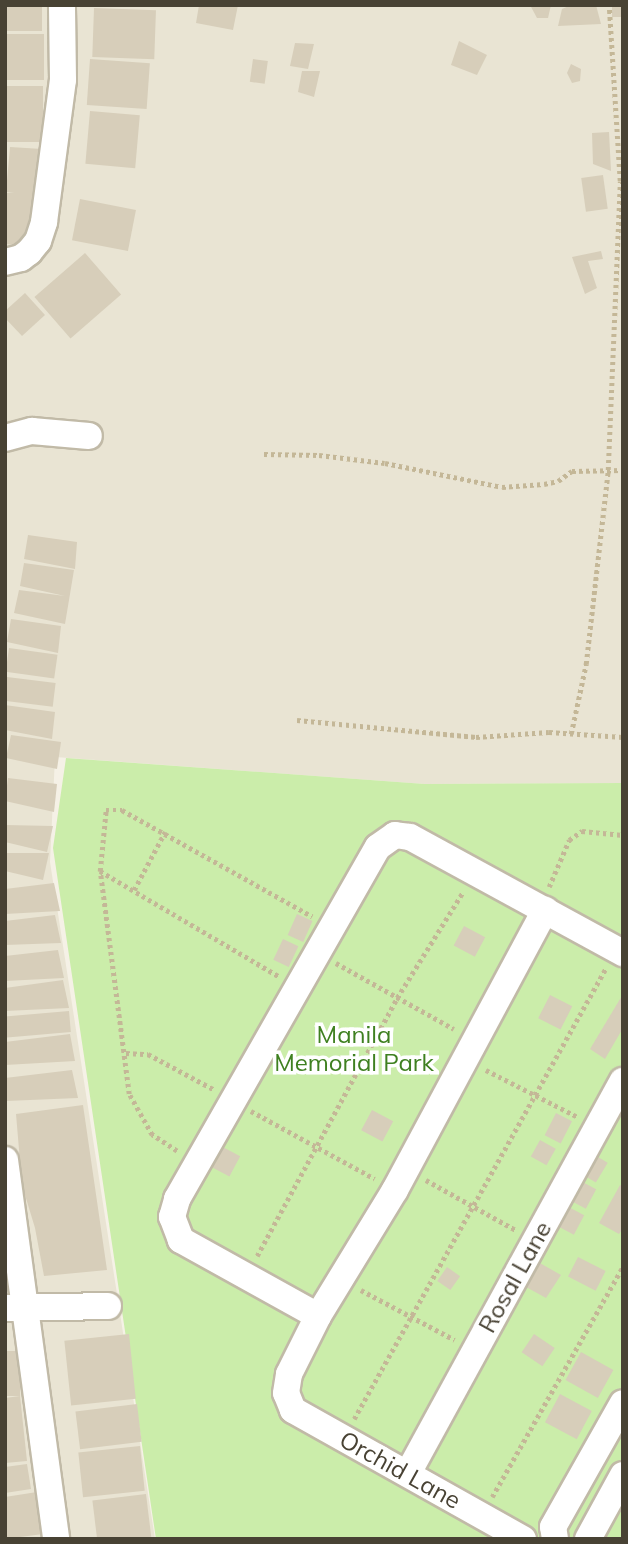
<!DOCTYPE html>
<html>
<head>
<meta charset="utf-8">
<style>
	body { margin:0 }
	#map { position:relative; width:628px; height:1544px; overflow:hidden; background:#f5f1e6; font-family:Mulish,sans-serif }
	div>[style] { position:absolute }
	.residential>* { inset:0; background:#e9e4d3 }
	.green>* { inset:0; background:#cbedaa }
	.building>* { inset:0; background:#d7ceba; transform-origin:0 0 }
	.path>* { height:4.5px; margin-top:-2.25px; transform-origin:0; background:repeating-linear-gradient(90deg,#c4b797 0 3.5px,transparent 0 7px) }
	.roads { filter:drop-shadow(2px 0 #c1baa7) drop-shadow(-2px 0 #c1baa7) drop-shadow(0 2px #c1baa7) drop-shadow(0 -2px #c1baa7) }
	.minor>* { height:26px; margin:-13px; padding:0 13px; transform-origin:13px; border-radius:13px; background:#fff }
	span { translate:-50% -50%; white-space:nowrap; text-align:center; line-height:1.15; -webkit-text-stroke:7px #fff; paint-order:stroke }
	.park-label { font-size:24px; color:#3f8021 }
	.street-label { font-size:24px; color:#484234 }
	.frame { position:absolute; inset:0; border:7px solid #484234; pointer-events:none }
</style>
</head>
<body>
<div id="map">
	<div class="residential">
		<i style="clip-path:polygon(5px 5px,623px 5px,623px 783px,425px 784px,55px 757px,50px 862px,155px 1539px,5px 1539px)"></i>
	</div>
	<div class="green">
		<i style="clip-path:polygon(66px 758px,425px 784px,623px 783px,623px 1539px,156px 1539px,53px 848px)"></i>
	</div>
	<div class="building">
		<i style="left:5px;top:5px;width:37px;height:26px"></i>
		<i style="clip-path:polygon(199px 5px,238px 5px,233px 30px,196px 23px)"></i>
		<i style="clip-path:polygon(530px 5px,551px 5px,548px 18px,537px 18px)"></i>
		<i style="clip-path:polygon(571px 5px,596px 5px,601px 24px,558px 26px,562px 9px)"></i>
		<i style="left:612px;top:5px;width:11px;height:12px"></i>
		<i style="left:94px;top:8px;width:62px;height:49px;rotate:2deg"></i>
		<i style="left:5px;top:34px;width:39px;height:46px"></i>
		<i style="clip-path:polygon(459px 41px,487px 55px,477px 75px,451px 65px)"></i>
		<i style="clip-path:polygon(295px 43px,314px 44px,308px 69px,290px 66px)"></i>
		<i style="left:90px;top:59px;width:60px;height:46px;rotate:4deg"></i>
		<i style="left:253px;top:59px;width:15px;height:23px;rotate:8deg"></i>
		<i style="clip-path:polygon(571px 64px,581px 69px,580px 81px,572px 83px,567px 73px)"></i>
		<i style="clip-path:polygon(302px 71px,320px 71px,314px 97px,298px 92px)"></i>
		<i style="left:5px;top:86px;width:38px;height:56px"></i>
		<i style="left:90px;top:111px;width:50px;height:53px;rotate:5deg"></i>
		<i style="clip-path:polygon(609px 132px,611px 171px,593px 164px,592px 133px)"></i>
		<i style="clip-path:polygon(10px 147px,42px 149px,30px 246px,5px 244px,5px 193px,14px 193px,6px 192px)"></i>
		<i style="left:603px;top:175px;width:34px;height:22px;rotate:82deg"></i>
		<i style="left:80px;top:199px;width:57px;height:42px;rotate:11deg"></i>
		<i style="clip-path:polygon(601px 251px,603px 259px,588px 261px,597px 288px,585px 294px,572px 257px)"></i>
		<i style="left:85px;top:253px;width:55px;height:67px;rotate:49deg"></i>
		<i style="clip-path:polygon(25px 293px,45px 315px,22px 336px,5px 318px,5px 311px)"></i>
		<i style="clip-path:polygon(28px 535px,77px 542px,75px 569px,24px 559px)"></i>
		<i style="clip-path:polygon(24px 563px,74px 570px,65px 624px,14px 613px,19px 590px,65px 596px,20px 586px)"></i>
		<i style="clip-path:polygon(11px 619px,61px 626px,58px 653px,7px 642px)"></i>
		<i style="left:9px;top:648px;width:49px;height:24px;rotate:8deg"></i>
		<i style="left:7px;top:677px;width:49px;height:24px;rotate:7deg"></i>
		<i style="clip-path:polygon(5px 705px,55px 712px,52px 739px,5px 730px)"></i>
		<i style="clip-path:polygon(11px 735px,61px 742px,57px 769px,6px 758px)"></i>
		<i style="clip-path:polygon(8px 778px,57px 784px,54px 812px,5px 801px)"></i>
		<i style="clip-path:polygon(5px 825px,53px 826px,47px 852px,5px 842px)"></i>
		<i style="clip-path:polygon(5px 853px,49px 853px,43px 880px,5px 871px)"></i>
		<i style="clip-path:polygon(54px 883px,60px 911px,5px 914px,5px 889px)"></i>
		<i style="left:297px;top:914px;width:17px;height:23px;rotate:24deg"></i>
		<i style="clip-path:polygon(55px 915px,61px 943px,5px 945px,5px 921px)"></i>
		<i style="left:464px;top:926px;width:24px;height:22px;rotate:28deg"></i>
		<i style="left:283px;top:939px;width:17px;height:23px;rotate:25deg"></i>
		<i style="clip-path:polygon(58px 950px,64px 978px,5px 981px,5px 956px)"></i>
		<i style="clip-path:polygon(63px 980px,69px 1008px,5px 1011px,5px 988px)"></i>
		<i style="clip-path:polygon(623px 994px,623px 1028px,605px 1059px,590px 1049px)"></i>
		<i style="left:550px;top:995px;width:25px;height:26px;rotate:27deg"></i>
		<i style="left:69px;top:1011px;width:21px;height:64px;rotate:85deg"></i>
		<i style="clip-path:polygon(70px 1034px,75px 1061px,5px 1065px,5px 1042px)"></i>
		<i style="clip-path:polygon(72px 1070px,78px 1098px,6px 1101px,5px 1078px)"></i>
		<i style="clip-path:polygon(83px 1105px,107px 1270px,44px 1276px,35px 1228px,22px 1185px,16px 1114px)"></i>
		<i style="left:372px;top:1110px;width:24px;height:23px;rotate:28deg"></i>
		<i style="left:556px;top:1113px;width:18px;height:25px;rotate:27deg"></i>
		<i style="left:540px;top:1140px;width:18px;height:19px;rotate:29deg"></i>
		<i style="left:219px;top:1145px;width:24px;height:23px;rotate:28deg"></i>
		<i style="left:588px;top:1151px;width:23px;height:23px;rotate:31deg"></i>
		<i style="left:575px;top:1178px;width:24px;height:22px;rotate:28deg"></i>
		<i style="clip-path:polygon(620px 1185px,623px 1187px,623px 1228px,619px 1234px,599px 1223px)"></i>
		<i style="left:563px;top:1204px;width:24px;height:22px;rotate:28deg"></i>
		<i style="left:578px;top:1257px;width:31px;height:22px;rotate:27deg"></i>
		<i style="clip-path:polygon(538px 1262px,561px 1275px,546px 1298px,526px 1287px)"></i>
		<i style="left:447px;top:1267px;width:16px;height:17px;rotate:35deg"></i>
		<i style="left:129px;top:1334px;width:65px;height:65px;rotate:84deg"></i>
		<i style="left:534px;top:1334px;width:25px;height:22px;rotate:34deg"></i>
		<i style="left:5px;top:1351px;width:15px;height:45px"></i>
		<i style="left:581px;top:1352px;width:37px;height:32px;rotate:29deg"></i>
		<i style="left:560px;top:1394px;width:36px;height:32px;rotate:28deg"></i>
		<i style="clip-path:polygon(20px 1396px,27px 1461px,5px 1463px,5px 1398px)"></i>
		<i style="left:137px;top:1404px;width:38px;height:62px;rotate:83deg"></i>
		<i style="left:140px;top:1446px;width:45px;height:62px;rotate:84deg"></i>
		<i style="clip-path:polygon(27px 1464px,31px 1489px,5px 1493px,5px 1467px)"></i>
		<i style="clip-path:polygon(37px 1492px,43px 1534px,5px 1539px,5px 1497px)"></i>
		<i style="left:146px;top:1494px;width:43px;height:54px;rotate:83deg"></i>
	</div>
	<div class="path">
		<i style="left:264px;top:454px;width:55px;rotate:1deg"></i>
		<i style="left:319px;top:455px;width:66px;rotate:6.9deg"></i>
		<i style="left:385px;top:463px;width:119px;rotate:11.6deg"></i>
		<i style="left:502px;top:487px;width:42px;rotate:-4.1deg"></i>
		<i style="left:544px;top:484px;width:14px;rotate:-12deg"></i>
		<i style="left:558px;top:481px;width:17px;rotate:-36deg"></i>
		<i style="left:572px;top:471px;width:51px;rotate:-1.1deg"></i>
		<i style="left:297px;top:720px;width:180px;rotate:5.4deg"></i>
		<i style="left:476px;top:737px;width:73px;rotate:-3.9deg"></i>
		<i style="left:549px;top:732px;width:74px;rotate:3.9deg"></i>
		<i style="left:571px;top:734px;width:72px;rotate:-77.9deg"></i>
		<i style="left:586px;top:664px;width:195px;rotate:-83.5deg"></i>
		<i style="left:608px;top:470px;width:289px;rotate:-87.6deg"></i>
		<i style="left:620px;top:181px;width:176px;rotate:-93.6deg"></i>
		<i style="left:100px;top:871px;width:207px;rotate:30.5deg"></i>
		<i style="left:549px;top:887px;width:51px;rotate:-66.9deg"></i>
		<i style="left:569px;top:840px;width:16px;rotate:-35deg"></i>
		<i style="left:582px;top:831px;width:41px;rotate:5.6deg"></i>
		<i style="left:134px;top:890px;width:66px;rotate:-61.9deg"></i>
		<i style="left:336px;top:963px;width:135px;rotate:29.2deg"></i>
		<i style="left:126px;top:1053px;width:22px;rotate:3deg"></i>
		<i style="left:148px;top:1054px;width:74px;rotate:28.3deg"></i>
		<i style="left:486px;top:1070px;width:103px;rotate:27.1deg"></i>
		<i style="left:251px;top:1111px;width:141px;rotate:28.7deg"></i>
		<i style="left:177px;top:1151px;width:30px;rotate:-147deg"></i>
		<i style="left:152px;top:1135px;width:47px;rotate:-119.3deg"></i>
		<i style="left:129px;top:1094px;width:225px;rotate:-97.4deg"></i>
		<i style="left:100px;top:871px;width:61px;rotate:-84.4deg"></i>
		<i style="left:106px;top:810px;width:16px"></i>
		<i style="left:122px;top:810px;width:218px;rotate:29.2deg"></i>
		<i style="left:426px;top:1180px;width:103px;rotate:29.1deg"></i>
		<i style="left:257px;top:1256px;width:294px;rotate:-61.5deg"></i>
		<i style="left:397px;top:998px;width:125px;rotate:-58.1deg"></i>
		<i style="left:361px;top:1290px;width:106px;rotate:28deg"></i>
		<i style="left:354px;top:1419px;width:517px;rotate:-60.81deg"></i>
		<i style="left:492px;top:1497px;width:266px;rotate:-60.4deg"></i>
	</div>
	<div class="roads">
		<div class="minor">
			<i style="left:5px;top:262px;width:16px;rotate:-14deg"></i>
			<i style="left:21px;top:258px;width:10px;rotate:-37deg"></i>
			<i style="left:29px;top:252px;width:14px;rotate:-51deg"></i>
			<i style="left:38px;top:241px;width:20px;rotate:-72deg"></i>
			<i style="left:44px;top:222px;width:143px;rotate:-82.4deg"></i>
			<i style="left:63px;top:80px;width:75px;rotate:-90.8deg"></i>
			<i style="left:5px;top:438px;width:28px;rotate:-15deg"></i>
			<i style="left:32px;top:431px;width:57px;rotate:5deg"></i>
			<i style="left:5px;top:1160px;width:382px;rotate:82.3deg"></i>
			<i style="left:5px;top:1308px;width:103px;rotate:-1.1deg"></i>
			<i style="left:318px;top:1316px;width:157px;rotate:-151deg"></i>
			<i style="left:181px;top:1240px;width:25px;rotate:-111deg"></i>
			<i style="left:172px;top:1217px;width:19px;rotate:-74deg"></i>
			<i style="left:177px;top:1199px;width:405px;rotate:-60.3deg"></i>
			<i style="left:378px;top:847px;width:21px;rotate:-35deg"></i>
			<i style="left:395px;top:835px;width:15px;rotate:8deg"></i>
			<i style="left:410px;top:837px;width:243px;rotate:28.6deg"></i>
			<i style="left:408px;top:1473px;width:447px;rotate:-61.3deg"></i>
			<i style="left:523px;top:1539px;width:264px;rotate:-150.7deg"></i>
			<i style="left:293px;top:1410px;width:18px;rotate:-112deg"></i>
			<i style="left:286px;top:1393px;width:19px;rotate:-81deg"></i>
			<i style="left:289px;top:1374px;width:65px;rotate:-63.4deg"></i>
			<i style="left:318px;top:1316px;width:148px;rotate:-58.6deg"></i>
			<i style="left:395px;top:1190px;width:318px;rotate:-61.8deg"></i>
			<i style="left:555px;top:1539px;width:12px;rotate:-99deg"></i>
			<i style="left:553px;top:1527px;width:142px;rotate:-60.6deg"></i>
			<i style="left:588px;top:1539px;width:73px;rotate:-61.3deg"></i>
		</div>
	</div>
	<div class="park-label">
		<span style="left:354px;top:1049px">Manila<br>Memorial Park</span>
	</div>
	<div class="street-label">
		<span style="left:515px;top:1277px;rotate:-61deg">Rosal Lane</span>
		<span style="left:400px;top:1470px;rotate:29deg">Orchid Lane</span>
	</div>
	<div class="frame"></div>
</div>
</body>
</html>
